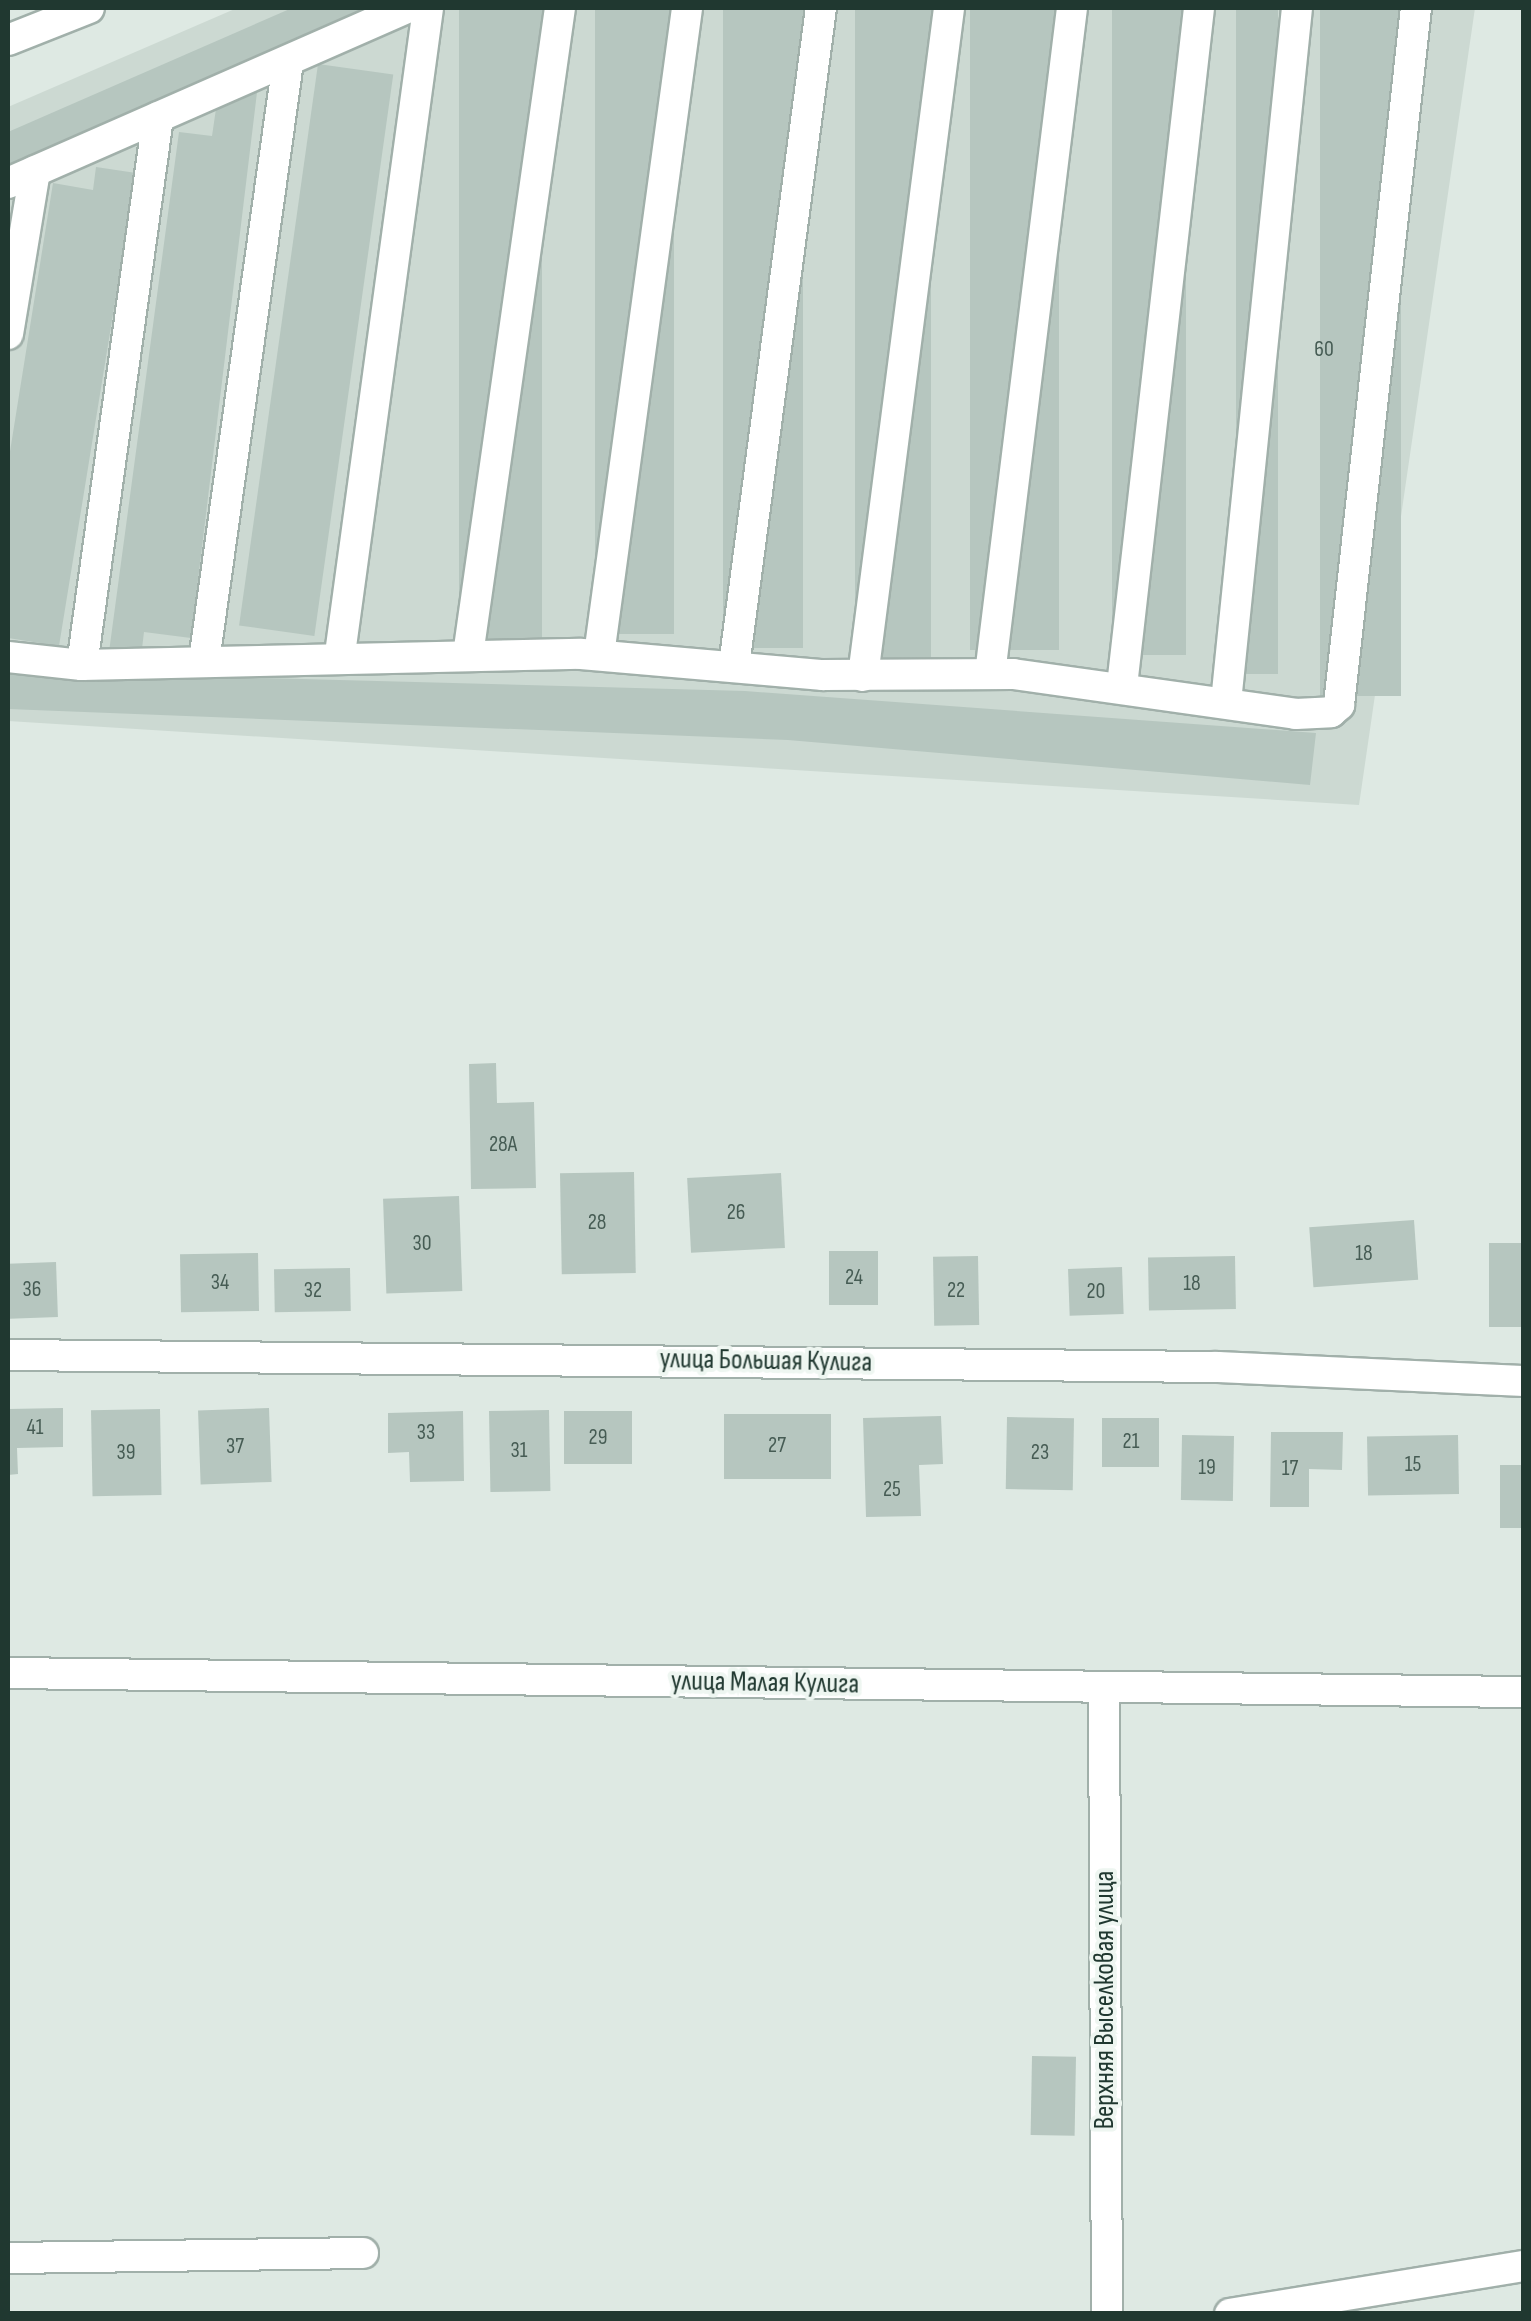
<!DOCTYPE html>
<html>
<head>
<meta charset="utf-8">
<style>
	body { margin:0 }
	#map { position:relative; width:1531px; height:2321px; overflow:hidden; background:#dee9e3; font-family:"Sofia Sans Condensed",sans-serif }
	div>[style] { position:absolute }
	.built>* { inset:0; background:#ccd9d2 }
	.building>* { inset:0; background:#b6c6bf; transform-origin:0 0 }
	.roads { filter:drop-shadow(2px 0 #a1b0aa) drop-shadow(-2px 0 #a1b0aa) drop-shadow(0 2px #a1b0aa) drop-shadow(0 -2px #a1b0aa) }
	.minor>* { height:30px; margin:-15px; padding:0 15px; transform-origin:15px; border-radius:15px; background:#fff }
	span { translate:-50% -50%; white-space:nowrap; text-align:center; line-height:1.15; -webkit-text-stroke:8px #eef6f1; paint-order:stroke }
	.number-label { font-size:22px; color:#465c54 }
	.number-label span { -webkit-text-stroke-width:0 }
	.street-label { font-size:28px; color:#203830 }
	.frame { position:absolute; inset:0; border:10px solid #203830; pointer-events:none }
</style>
</head>
<body>
<div id="map">
	<div class="built">
		<i style="clip-path:polygon(237px 8px,1475px 8px,1359px 805px,8px 721px,8px 107px)"></i>
	</div>
	<div class="building">
		<i style="clip-path:polygon(292px 8px,380px 8px,8px 171px,8px 132px)"></i>
		<i style="left:459px;top:8px;width:83px;height:636px"></i>
		<i style="left:595px;top:8px;width:79px;height:626px"></i>
		<i style="left:723px;top:8px;width:80px;height:640px"></i>
		<i style="left:855px;top:8px;width:76px;height:658px"></i>
		<i style="left:970px;top:8px;width:89px;height:642px"></i>
		<i style="left:1112px;top:8px;width:74px;height:647px"></i>
		<i style="left:1236px;top:8px;width:42px;height:666px"></i>
		<i style="left:1320px;top:8px;width:81px;height:688px"></i>
		<i style="left:318px;top:64px;width:76px;height:567px;rotate:8deg"></i>
		<i style="clip-path:polygon(259px 76px,191px 638px,144px 632px,141px 657px,109px 652px,179px 132px,212px 136px,217px 102px)"></i>
		<i style="clip-path:polygon(96px 167px,136px 173px,59px 646px,8px 638px,8px 464px,53px 183px,93px 190px)"></i>
		<i style="clip-path:polygon(8px 671px,745px 691px,1316px 733px,1310px 785px,788px 740px,8px 709px)"></i>
		<i style="clip-path:polygon(496px 1063px,497px 1103px,534px 1102px,536px 1188px,471px 1189px,469px 1064px)"></i>
		<i style="left:634px;top:1172px;width:101px;height:74px;rotate:89deg"></i>
		<i style="left:781px;top:1173px;width:75px;height:94px;rotate:87deg"></i>
		<i style="left:459px;top:1196px;width:95px;height:76px;rotate:88deg"></i>
		<i style="left:1414px;top:1220px;width:60px;height:105px;rotate:86deg"></i>
		<i style="left:1524px;top:1243px;width:84px;height:35px;rotate:90deg"></i>
		<i style="left:829px;top:1251px;width:49px;height:54px"></i>
		<i style="left:258px;top:1253px;width:58px;height:78px;rotate:89deg"></i>
		<i style="left:978px;top:1256px;width:69px;height:45px;rotate:89deg"></i>
		<i style="left:1235px;top:1256px;width:53px;height:87px;rotate:89deg"></i>
		<i style="left:56px;top:1262px;width:55px;height:48px;rotate:88deg"></i>
		<i style="left:1122px;top:1267px;width:47px;height:54px;rotate:88deg"></i>
		<i style="left:350px;top:1268px;width:43px;height:76px;rotate:89deg"></i>
		<i style="clip-path:polygon(63px 1408px,63px 1447px,17px 1448px,18px 1474px,8px 1475px,8px 1409px)"></i>
		<i style="left:269px;top:1408px;width:74px;height:71px;rotate:88deg"></i>
		<i style="left:160px;top:1409px;width:86px;height:69px;rotate:89deg"></i>
		<i style="left:549px;top:1410px;width:81px;height:60px;rotate:89deg"></i>
		<i style="clip-path:polygon(463px 1411px,464px 1481px,410px 1482px,409px 1452px,388px 1453px,388px 1413px)"></i>
		<i style="left:564px;top:1411px;width:68px;height:53px"></i>
		<i style="left:724px;top:1414px;width:107px;height:65px"></i>
		<i style="clip-path:polygon(941px 1416px,943px 1464px,919px 1465px,921px 1516px,866px 1517px,863px 1418px)"></i>
		<i style="left:1007px;top:1417px;width:67px;height:72px;rotate:1deg"></i>
		<i style="left:1102px;top:1418px;width:57px;height:49px"></i>
		<i style="clip-path:polygon(1271px 1432px,1343px 1432px,1342px 1470px,1309px 1469px,1309px 1507px,1270px 1507px)"></i>
		<i style="left:1182px;top:1435px;width:52px;height:65px;rotate:1deg"></i>
		<i style="left:1458px;top:1435px;width:59px;height:91px;rotate:89deg"></i>
		<i style="left:1500px;top:1465px;width:24px;height:63px"></i>
		<i style="left:1032px;top:2056px;width:44px;height:79px;rotate:1deg"></i>
	</div>
	<div class="roads">
		<div class="minor">
			<i style="left:8px;top:40px;width:87px;rotate:-21.6deg"></i>
			<i style="left:8px;top:183px;width:436px;rotate:-23.7deg"></i>
			<i style="left:8px;top:334px;width:165px;rotate:-80.6deg"></i>
			<i style="left:340px;top:654px;width:652px;rotate:-82.24deg"></i>
			<i style="left:468px;top:655px;width:654px;rotate:-81.91deg"></i>
			<i style="left:599px;top:655px;width:653px;rotate:-82.25deg"></i>
			<i style="left:8px;top:657px;width:74px;rotate:6.2deg"></i>
			<i style="left:82px;top:665px;width:499px;rotate:-1.3deg"></i>
			<i style="left:581px;top:654px;width:243px;rotate:5deg"></i>
			<i style="left:823px;top:675px;width:190px;rotate:-0.3deg"></i>
			<i style="left:1013px;top:674px;width:286px;rotate:8deg"></i>
			<i style="left:1296px;top:714px;width:35px;rotate:-3deg"></i>
			<i style="left:1331px;top:712px;width:11px;rotate:-41deg"></i>
			<i style="left:1339px;top:705px;width:701px;rotate:-83.7deg"></i>
			<i style="left:204px;top:661px;width:605px;rotate:-82.02deg"></i>
			<i style="left:82px;top:665px;width:553px;rotate:-82.1deg"></i>
			<i style="left:734px;top:666px;width:664px;rotate:-82.47deg"></i>
			<i style="left:990px;top:674px;width:671px;rotate:-82.98deg"></i>
			<i style="left:863px;top:676px;width:674px;rotate:-82.66deg"></i>
			<i style="left:1122px;top:686px;width:682px;rotate:-83.52deg"></i>
			<i style="left:1226px;top:702px;width:698px;rotate:-84.16deg"></i>
			<i style="left:8px;top:1355px;width:1209px;rotate:0.57deg"></i>
			<i style="left:1217px;top:1367px;width:307px;rotate:2.6deg"></i>
			<i style="left:8px;top:1673px;width:1516px;rotate:0.72deg"></i>
			<i style="left:1104px;top:1687px;width:627px;rotate:89.73deg"></i>
			<i style="left:8px;top:2258px;width:355px;rotate:-0.8deg"></i>
			<i style="left:1230px;top:2314px;width:298px;rotate:-9.3deg"></i>
		</div>
	</div>
	<div class="number-label">
		<span style="left:1324px;top:350px">60</span>
		<span style="left:503px;top:1145px">28А</span>
		<span style="left:736px;top:1213px">26</span>
		<span style="left:597px;top:1223px">28</span>
		<span style="left:422px;top:1244px">30</span>
		<span style="left:1364px;top:1254px">18</span>
		<span style="left:854px;top:1278px">24</span>
		<span style="left:220px;top:1283px">34</span>
		<span style="left:1192px;top:1284px">18</span>
		<span style="left:32px;top:1290px">36</span>
		<span style="left:313px;top:1291px">32</span>
		<span style="left:956px;top:1291px">22</span>
		<span style="left:1096px;top:1292px">20</span>
		<span style="left:35px;top:1428px">41</span>
		<span style="left:426px;top:1433px">33</span>
		<span style="left:598px;top:1438px">29</span>
		<span style="left:1131px;top:1442px">21</span>
		<span style="left:777px;top:1446px">27</span>
		<span style="left:235px;top:1447px">37</span>
		<span style="left:519px;top:1451px">31</span>
		<span style="left:126px;top:1453px">39</span>
		<span style="left:1040px;top:1453px">23</span>
		<span style="left:1413px;top:1465px">15</span>
		<span style="left:1207px;top:1468px">19</span>
		<span style="left:1290px;top:1469px">17</span>
		<span style="left:892px;top:1490px">25</span>
	</div>
	<div class="street-label">
		<span style="left:766px;top:1361px;rotate:1deg">улица Большая Кулига</span>
		<span style="left:765px;top:1683px;rotate:1deg">улица Малая Кулига</span>
		<span style="left:1105px;top:2000px;rotate:-90deg">Верхняя Выселковая улица</span>
	</div>
	<div class="frame"></div>
</div>
</body>
</html>
